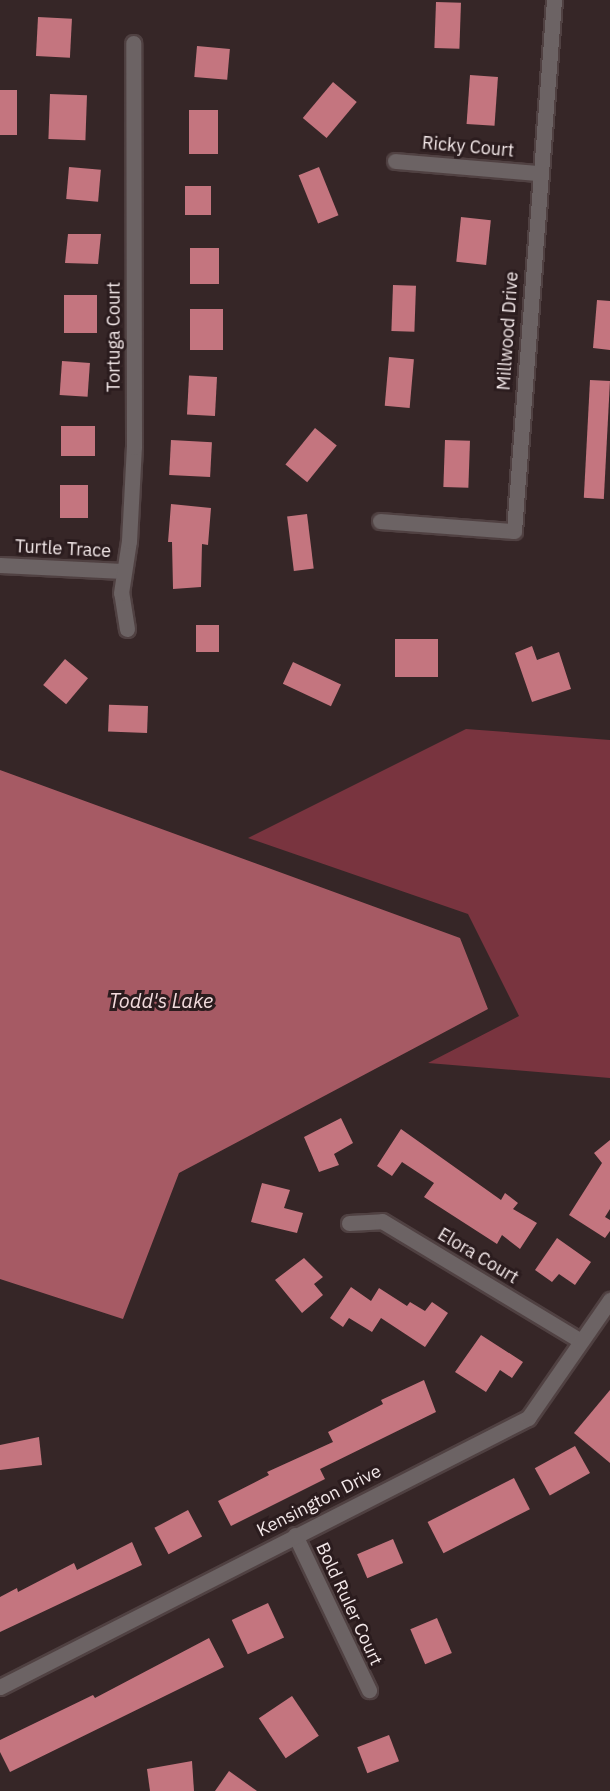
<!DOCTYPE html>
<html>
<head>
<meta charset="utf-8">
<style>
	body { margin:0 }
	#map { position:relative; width:610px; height:1791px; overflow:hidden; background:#362627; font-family:"IBM Plex Sans",sans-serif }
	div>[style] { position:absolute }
	.green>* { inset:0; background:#79343f }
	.water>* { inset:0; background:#a65a64 }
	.building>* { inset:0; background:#c4757f; transform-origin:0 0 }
	.roads { filter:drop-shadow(2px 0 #504142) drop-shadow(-2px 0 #504142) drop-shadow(0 2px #504142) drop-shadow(0 -2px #504142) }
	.street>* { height:15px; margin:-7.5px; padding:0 7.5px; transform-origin:7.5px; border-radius:7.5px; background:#6c6364 }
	span { translate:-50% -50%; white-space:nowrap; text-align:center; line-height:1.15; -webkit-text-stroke:6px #2b1c1e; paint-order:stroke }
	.street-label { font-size:18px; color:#f3e8e9 }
	.water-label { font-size:20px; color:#f2dbdd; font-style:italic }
</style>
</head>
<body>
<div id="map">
	<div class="green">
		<i style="clip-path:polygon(466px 729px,610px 740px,610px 1078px,428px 1063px,519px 1016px,468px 914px,248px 838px)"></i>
	</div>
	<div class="water">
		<i style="clip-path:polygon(0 770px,460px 938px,488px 1009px,179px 1173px,123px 1319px,0 1279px)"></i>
	</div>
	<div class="building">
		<i style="left:436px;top:2px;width:25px;height:46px;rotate:2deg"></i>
		<i style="left:38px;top:17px;width:34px;height:39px;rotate:3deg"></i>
		<i style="left:197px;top:46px;width:33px;height:31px;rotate:5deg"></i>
		<i style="left:470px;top:75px;width:28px;height:49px;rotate:4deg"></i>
		<i style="left:333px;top:82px;width:31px;height:47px;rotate:40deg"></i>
		<i style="left:0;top:90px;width:17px;height:45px"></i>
		<i style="left:50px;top:94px;width:37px;height:45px;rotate:2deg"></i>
		<i style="left:189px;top:110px;width:29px;height:44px"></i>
		<i style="left:69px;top:167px;width:32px;height:32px;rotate:5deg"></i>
		<i style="left:319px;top:167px;width:52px;height:22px;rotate:68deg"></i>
		<i style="left:185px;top:186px;width:26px;height:29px"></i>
		<i style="left:461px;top:217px;width:30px;height:45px;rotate:6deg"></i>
		<i style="clip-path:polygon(68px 234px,101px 234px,98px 264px,65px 263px)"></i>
		<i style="left:190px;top:248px;width:29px;height:36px"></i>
		<i style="left:393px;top:285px;width:23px;height:46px;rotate:2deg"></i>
		<i style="left:64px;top:295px;width:33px;height:38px"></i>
		<i style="clip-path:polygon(597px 300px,610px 301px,610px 350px,593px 348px)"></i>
		<i style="left:190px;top:309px;width:33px;height:41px"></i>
		<i style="left:389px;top:357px;width:25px;height:49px;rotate:5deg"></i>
		<i style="left:62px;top:361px;width:28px;height:34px;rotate:4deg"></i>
		<i style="left:217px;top:377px;width:39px;height:28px;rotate:93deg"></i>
		<i style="left:590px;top:380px;width:20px;height:118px;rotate:3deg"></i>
		<i style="left:61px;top:426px;width:34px;height:30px"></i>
		<i style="left:315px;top:428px;width:28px;height:47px;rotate:39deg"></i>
		<i style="left:171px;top:440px;width:41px;height:35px;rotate:3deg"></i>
		<i style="left:445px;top:440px;width:25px;height:47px;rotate:2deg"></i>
		<i style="left:88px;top:485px;width:33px;height:28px;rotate:90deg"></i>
		<i style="clip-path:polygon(171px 504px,211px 508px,208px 545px,202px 544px,201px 587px,173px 589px,172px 542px,168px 542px)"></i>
		<i style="left:307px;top:514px;width:55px;height:20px;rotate:83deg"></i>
		<i style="left:196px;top:625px;width:23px;height:27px"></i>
		<i style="left:438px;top:639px;width:38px;height:43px;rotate:90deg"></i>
		<i style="clip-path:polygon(532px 646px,537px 660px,559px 652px,571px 689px,532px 702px,515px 653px)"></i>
		<i style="left:65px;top:659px;width:30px;height:34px;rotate:40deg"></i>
		<i style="left:293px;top:662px;width:53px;height:24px;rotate:25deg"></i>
		<i style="left:148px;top:706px;width:27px;height:39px;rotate:92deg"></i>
		<i style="clip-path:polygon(341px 1118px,353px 1143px,334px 1154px,339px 1165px,319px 1172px,304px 1137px)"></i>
		<i style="clip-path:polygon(401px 1129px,501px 1200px,505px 1193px,518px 1203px,513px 1209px,537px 1223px,520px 1249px,502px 1235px,497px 1244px,424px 1197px,434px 1183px,402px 1162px,392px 1176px,377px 1166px)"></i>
		<i style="clip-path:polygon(610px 1140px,610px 1209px,605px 1217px,610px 1220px,610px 1231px,605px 1238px,569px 1215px,602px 1163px,594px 1153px)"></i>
		<i style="clip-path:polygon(262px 1183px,290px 1190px,284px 1208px,303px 1213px,297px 1233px,251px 1222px)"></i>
		<i style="clip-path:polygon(557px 1238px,591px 1262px,575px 1285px,559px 1274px,552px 1282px,535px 1270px)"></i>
		<i style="clip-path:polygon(304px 1258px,323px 1277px,314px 1284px,323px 1295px,302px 1313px,275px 1280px)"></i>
		<i style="clip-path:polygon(351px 1287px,371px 1301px,379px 1288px,407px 1306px,410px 1302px,425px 1311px,432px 1302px,448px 1313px,425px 1347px,381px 1318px,372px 1332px,349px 1318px,343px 1327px,330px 1318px)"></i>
		<i style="clip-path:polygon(481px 1335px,523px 1362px,512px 1378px,500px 1370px,486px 1392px,455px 1372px)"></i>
		<i style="clip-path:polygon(424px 1380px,436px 1412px,320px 1469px,325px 1479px,231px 1526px,218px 1501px,269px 1475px,267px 1472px,333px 1442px,328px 1432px,383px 1404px,381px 1400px)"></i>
		<i style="clip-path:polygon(610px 1390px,610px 1463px,574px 1433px)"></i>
		<i style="clip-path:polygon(39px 1437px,42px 1465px,0 1470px,0 1445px)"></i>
		<i style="left:575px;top:1446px;width:31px;height:46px;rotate:61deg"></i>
		<i style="left:514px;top:1478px;width:35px;height:97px;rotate:63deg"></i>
		<i style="left:188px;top:1510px;width:30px;height:38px;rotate:62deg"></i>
		<i style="left:393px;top:1539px;width:26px;height:39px;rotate:67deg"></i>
		<i style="clip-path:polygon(132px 1542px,142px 1565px,0 1632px,0 1597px,17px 1588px,18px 1592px,74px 1563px,77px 1570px)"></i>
		<i style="left:268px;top:1603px;width:38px;height:40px;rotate:65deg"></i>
		<i style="left:437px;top:1618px;width:38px;height:29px;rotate:67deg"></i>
		<i style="clip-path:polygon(209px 1638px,224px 1667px,10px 1772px,0 1752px,0 1740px,93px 1695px,95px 1698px)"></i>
		<i style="left:292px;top:1696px;width:48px;height:40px;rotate:56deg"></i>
		<i style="left:389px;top:1735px;width:28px;height:34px;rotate:69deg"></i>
		<i style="clip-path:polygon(192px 1761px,194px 1791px,150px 1791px,147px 1769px)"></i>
		<i style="clip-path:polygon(229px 1771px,257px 1791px,215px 1791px)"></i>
	</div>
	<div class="roads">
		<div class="street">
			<i style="left:395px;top:161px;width:144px;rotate:4.8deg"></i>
			<i style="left:380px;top:521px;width:134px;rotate:4.3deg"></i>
			<i style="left:514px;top:531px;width:533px;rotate:-85.69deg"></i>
			<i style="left:0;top:565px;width:123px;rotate:2.8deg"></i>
			<i style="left:127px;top:629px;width:36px;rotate:-99deg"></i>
			<i style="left:121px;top:593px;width:53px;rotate:-81.3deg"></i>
			<i style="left:129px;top:541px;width:94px;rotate:-87deg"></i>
			<i style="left:134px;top:447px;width:404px;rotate:-90.1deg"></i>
			<i style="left:349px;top:1223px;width:33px;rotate:-3deg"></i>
			<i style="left:382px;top:1221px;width:232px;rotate:31.1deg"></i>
			<i style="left:295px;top:1535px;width:172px;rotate:64.5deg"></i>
			<i style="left:0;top:1687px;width:593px;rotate:-27deg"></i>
			<i style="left:528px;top:1418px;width:144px;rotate:-55.2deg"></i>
		</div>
	</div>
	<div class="street-label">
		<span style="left:468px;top:147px;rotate:5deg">Ricky Court</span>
		<span style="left:508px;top:331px;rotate:-86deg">Millwood Drive</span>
		<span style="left:114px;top:337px;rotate:-90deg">Tortuga Court</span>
		<span style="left:63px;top:549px;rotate:3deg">Turtle Trace</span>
		<span style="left:478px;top:1256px;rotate:31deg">Elora Court</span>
		<span style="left:319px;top:1501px;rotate:-27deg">Kensington Drive</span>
		<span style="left:349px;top:1604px;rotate:65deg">Bold Ruler Court</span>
	</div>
	<div class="water-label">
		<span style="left:161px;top:1000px">Todd's Lake</span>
	</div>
</div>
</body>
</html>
